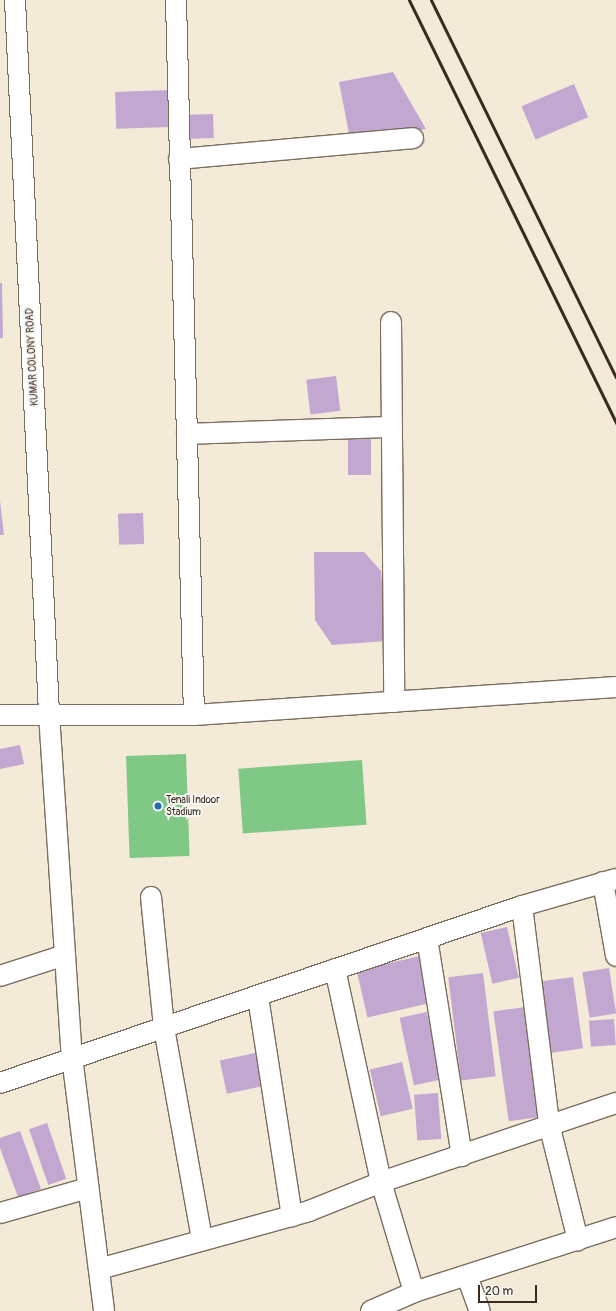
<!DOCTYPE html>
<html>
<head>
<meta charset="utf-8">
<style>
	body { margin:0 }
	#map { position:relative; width:616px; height:1311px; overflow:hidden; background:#f3ead8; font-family:Pangolin,sans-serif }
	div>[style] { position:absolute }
	.green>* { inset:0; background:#80c885; transform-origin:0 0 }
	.building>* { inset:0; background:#c2a7d1; transform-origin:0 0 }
	.roads { filter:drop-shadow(1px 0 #7b6d5f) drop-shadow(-1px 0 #7b6d5f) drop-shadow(0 1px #7b6d5f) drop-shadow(0 -1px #7b6d5f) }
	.minor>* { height:20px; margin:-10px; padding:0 10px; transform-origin:10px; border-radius:10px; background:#fff }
	.rail>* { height:3px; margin:-1.5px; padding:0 1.5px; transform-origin:1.5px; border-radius:1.5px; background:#3b2a1e }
	.dots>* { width:11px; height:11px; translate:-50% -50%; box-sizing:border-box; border:2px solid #f6f6f2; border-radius:50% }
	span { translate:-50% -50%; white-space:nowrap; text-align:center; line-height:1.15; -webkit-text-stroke:4px #f6f6f2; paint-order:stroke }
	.street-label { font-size:10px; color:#3b2a1e }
	.poi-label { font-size:10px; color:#3b2a1e }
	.left { translate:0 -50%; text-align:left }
	.scale { position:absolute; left:478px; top:1285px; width:59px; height:18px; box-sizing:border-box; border:2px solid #3b2a1e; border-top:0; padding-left:5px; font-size:12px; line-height:14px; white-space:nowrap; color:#3b2a1e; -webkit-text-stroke:3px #f6f6f2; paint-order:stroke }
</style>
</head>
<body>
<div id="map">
	<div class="green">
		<i style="left:186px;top:754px;width:102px;height:60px;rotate:88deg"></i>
		<i style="left:362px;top:760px;width:65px;height:124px;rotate:86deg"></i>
	</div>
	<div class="building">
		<i style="clip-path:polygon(393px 72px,426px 129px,351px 144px,339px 82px)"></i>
		<i style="left:574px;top:84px;width:36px;height:57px;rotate:67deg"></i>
		<i style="left:169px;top:90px;width:37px;height:54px;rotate:88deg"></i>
		<i style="left:213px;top:114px;width:24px;height:31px;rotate:88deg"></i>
		<i style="clip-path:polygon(0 283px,2px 283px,3px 338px,0 338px)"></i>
		<i style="left:336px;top:376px;width:35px;height:30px;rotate:83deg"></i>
		<i style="left:348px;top:438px;width:23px;height:37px"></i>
		<i style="clip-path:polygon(0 501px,4px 535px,0 535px)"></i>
		<i style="left:143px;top:513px;width:31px;height:25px;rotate:88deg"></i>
		<i style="clip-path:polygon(314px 552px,364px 552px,381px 571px,386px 641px,332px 645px,315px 620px)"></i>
		<i style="clip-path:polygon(20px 745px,24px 764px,0 769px,0 749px)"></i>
		<i style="left:507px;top:927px;width:52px;height:27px;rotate:77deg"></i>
		<i style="left:420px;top:956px;width:48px;height:65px;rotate:77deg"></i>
		<i style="left:609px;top:968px;width:46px;height:27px;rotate:81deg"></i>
		<i style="left:483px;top:973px;width:104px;height:35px;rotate:83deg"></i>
		<i style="left:573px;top:977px;width:72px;height:33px;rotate:82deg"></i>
		<i style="left:525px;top:1007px;width:111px;height:32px;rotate:82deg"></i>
		<i style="left:427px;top:1012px;width:69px;height:28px;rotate:78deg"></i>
		<i style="left:614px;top:1019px;width:26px;height:25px;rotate:86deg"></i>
		<i style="left:255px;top:1053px;width:34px;height:36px;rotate:78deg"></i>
		<i style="left:402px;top:1062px;width:48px;height:33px;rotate:77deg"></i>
		<i style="left:438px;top:1093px;width:46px;height:24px;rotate:86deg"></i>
		<i style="left:47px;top:1123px;width:59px;height:19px;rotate:71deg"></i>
		<i style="clip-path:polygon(20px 1131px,41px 1189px,18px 1197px,0 1148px,0 1138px)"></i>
	</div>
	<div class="roads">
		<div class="minor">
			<i style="left:15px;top:0;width:715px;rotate:87.27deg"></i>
			<i style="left:49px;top:714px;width:344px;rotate:86.2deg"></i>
			<i style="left:72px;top:1057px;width:256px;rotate:82.8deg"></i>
			<i style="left:176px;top:0;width:715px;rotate:88.56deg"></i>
			<i style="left:179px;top:159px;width:235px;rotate:-5.1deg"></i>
			<i style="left:391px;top:322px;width:380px;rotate:89.5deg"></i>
			<i style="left:187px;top:434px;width:205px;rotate:-2deg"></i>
			<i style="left:0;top:715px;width:194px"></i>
			<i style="left:194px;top:715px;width:423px;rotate:-3.8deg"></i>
			<i style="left:603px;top:882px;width:75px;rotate:80deg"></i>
			<i style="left:151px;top:897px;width:132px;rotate:84.3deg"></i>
			<i style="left:164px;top:1028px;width:215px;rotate:79.8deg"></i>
			<i style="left:522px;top:906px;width:220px;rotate:82.9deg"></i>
			<i style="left:549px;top:1124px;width:120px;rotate:76deg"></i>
			<i style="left:427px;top:938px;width:221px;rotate:80.9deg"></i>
			<i style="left:335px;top:969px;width:218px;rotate:77.8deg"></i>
			<i style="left:381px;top:1182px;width:115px;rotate:73.3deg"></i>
			<i style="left:0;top:976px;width:68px;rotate:-17.9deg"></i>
			<i style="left:258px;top:997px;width:222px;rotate:81.2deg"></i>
			<i style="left:0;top:1083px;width:551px;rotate:-18.73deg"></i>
			<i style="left:522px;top:906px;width:98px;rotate:-16deg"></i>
			<i style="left:0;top:1213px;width:91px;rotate:-15.9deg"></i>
			<i style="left:99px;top:1269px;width:218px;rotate:-15.4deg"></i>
			<i style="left:309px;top:1211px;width:78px;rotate:-21.9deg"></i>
			<i style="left:381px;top:1182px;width:248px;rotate:-18.6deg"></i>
			<i style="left:467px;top:1276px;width:37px;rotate:70deg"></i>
			<i style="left:371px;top:1311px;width:47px;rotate:-23.8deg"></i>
			<i style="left:414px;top:1292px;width:212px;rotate:-17.8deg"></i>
		</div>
	</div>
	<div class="rail">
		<i style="left:409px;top:0;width:471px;rotate:63.9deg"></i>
		<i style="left:431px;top:0;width:420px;rotate:63.9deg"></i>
	</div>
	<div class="dots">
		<i style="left:158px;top:806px;background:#1f6fb2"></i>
	</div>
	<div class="street-label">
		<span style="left:33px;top:357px;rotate:-93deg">KUMAR COLONY ROAD</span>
	</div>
	<div class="poi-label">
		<span class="left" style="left:166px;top:806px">Tenali Indoor<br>Stadium</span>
	</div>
	<div class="scale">20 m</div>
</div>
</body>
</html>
